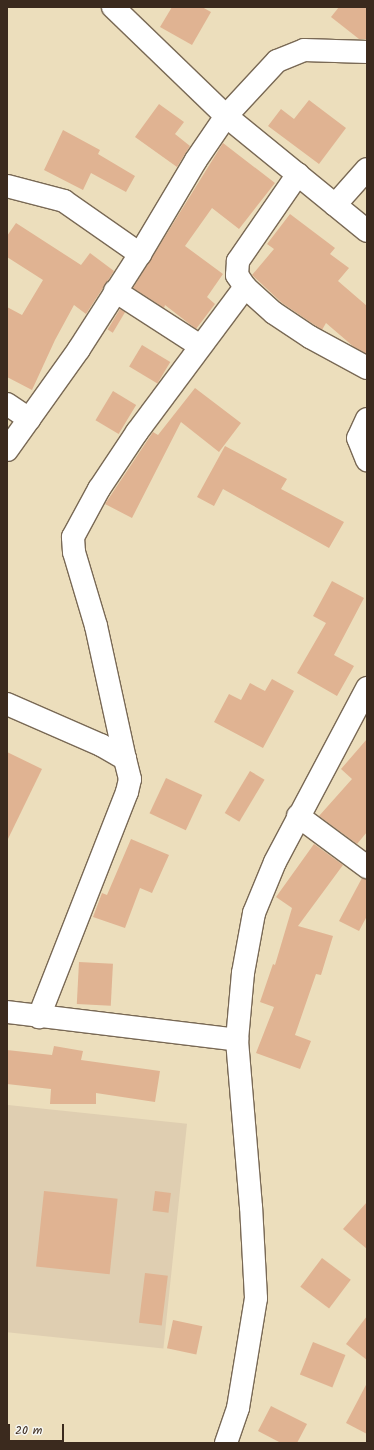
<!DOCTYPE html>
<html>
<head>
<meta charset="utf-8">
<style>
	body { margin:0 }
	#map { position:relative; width:374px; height:1450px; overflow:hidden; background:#ecdebc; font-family:Kalam,sans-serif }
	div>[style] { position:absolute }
	.built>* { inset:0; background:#dfceb1; transform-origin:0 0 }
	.building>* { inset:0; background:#e0b392; transform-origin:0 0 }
	.roads { filter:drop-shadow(1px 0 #796955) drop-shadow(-1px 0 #796955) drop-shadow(0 1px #796955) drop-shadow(0 -1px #796955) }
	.minor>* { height:22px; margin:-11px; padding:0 11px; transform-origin:11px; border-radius:11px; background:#fff }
	.tertiary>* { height:22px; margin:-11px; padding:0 11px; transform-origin:11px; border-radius:11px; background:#fff }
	span { translate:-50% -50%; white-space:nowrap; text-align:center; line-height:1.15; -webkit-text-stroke:3px #f6f6f2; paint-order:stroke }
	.frame { position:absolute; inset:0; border:8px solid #3b2a1e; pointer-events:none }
	.scale { position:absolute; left:8px; top:1424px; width:56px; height:18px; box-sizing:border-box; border:2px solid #3b2a1e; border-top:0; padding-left:5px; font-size:12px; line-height:14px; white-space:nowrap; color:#3b2a1e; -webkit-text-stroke:3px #f6f6f2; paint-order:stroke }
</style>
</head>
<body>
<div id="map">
	<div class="built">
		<i style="left:8px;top:1105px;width:180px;height:226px;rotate:6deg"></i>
	</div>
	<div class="building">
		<i style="clip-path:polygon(172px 7px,202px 7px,211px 12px,192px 45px,160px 27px)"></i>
		<i style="clip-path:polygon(339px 7px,367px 7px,367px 39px,359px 39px,331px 17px)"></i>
		<i style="clip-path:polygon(309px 100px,346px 128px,319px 164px,268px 126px,281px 109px,294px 119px)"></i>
		<i style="clip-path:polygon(159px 104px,184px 122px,175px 134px,190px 146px,177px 167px,135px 137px)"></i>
		<i style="clip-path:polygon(63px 130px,100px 150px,98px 154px,135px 176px,126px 192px,91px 173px,83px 190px,44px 170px)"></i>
		<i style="clip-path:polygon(223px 143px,275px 183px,239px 229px,212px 208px,185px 246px,223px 274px,207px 297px,215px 304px,196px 329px,165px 305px,164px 308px,133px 288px)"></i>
		<i style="clip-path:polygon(290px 214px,335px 248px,330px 254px,349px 268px,338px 281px,367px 306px,367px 354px,354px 347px,326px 323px,322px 330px,282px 303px,252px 275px,274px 249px,267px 244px)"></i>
		<i style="clip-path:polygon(16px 223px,81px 265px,90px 253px,114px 271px,86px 314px,74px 305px,55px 340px,32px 390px,7px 377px,7px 307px,22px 315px,43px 280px,7px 257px,7px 236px)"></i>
		<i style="left:120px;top:309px;width:6px;height:24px;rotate:31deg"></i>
		<i style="left:142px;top:345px;width:33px;height:25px;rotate:31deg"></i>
		<i style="clip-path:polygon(195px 388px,241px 423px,219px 452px,181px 422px,132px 518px,105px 504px,153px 432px,158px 435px)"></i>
		<i style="left:113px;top:391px;width:27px;height:34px;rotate:31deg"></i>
		<i style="clip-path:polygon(225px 446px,287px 479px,281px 489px,344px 522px,329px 548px,223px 489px,214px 506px,197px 497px)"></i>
		<i style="clip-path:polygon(332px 581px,364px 598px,334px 655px,354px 666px,337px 696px,297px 673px,326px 623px,313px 616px)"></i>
		<i style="clip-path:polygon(272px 679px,294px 691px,263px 748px,214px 722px,229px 694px,241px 700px,250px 683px,265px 691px)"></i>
		<i style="clip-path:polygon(367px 739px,367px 832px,357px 844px,319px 816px,352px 779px,341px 769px)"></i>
		<i style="clip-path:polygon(7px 752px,42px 769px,7px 841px)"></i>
		<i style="left:250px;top:771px;width:17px;height:49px;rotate:31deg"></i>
		<i style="left:166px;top:778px;width:40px;height:39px;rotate:25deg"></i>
		<i style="clip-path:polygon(131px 839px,169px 855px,152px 893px,140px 888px,125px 928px,93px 917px,102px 893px,107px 895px)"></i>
		<i style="clip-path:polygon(314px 844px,343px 865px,298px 926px,333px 936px,321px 975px,316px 974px,295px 1035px,311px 1041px,300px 1069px,256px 1053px,274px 1007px,260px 1002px,273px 964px,275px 965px,292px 908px,276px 897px)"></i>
		<i style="clip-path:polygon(362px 878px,367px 879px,367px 916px,359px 931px,339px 921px)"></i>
		<i style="left:79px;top:962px;width:34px;height:42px;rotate:3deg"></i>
		<i style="clip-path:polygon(54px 1046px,83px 1051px,81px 1060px,160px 1071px,155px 1102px,96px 1093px,96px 1104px,50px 1104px,51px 1089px,7px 1084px,7px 1050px,52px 1055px)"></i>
		<i style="left:44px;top:1191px;width:74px;height:76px;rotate:6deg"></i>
		<i style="left:155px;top:1191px;width:16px;height:20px;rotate:7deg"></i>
		<i style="clip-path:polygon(367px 1202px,367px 1249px,343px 1229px)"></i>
		<i style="left:322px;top:1258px;width:36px;height:36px;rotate:37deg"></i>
		<i style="left:145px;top:1273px;width:23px;height:50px;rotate:7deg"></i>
		<i style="clip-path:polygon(367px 1316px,367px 1360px,346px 1344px)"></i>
		<i style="left:173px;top:1320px;width:30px;height:29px;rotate:12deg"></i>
		<i style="left:313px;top:1342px;width:35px;height:35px;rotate:22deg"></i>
		<i style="clip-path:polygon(367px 1383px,367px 1434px,346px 1423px)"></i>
		<i style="clip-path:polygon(271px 1406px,307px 1424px,297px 1443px,281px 1443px,258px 1431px)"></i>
	</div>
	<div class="roads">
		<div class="minor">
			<i style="left:113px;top:7px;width:157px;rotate:44deg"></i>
			<i style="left:226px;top:116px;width:182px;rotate:39.2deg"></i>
			<i style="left:298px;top:174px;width:106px;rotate:124.6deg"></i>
			<i style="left:238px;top:261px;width:14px;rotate:94deg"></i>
			<i style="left:237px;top:275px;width:14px;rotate:56deg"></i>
			<i style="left:245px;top:287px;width:39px;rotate:42deg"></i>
			<i style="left:274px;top:313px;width:43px;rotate:33.7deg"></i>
			<i style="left:310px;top:337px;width:65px;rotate:28.5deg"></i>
			<i style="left:7px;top:186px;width:59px;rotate:14.7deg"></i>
			<i style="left:64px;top:201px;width:93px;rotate:34.9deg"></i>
			<i style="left:335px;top:205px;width:48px;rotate:-48.4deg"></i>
			<i style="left:115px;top:291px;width:101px;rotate:32.9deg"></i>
			<i style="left:7px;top:404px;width:27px;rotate:34deg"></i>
			<i style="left:367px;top:419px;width:21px;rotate:115deg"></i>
			<i style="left:358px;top:438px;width:24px;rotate:68deg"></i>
			<i style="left:7px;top:450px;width:124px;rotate:-54.5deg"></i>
			<i style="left:79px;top:349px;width:113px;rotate:-57.3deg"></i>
			<i style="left:140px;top:254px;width:109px;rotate:-59.2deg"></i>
			<i style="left:196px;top:160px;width:53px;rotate:-55.7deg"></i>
			<i style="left:226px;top:116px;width:75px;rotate:-47.2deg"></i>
			<i style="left:277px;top:61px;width:29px;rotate:-22deg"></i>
			<i style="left:304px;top:50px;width:63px;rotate:1.8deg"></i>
			<i style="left:7px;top:704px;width:103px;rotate:23.6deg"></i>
			<i style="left:101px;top:745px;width:28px;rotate:30deg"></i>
			<i style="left:125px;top:759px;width:21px;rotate:76deg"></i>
			<i style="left:130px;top:779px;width:13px;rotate:103deg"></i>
			<i style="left:127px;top:792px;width:242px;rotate:111.4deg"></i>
			<i style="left:125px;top:759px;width:136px;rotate:-102.3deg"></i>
			<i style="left:96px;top:626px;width:77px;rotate:-106.6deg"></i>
			<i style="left:74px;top:552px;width:15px;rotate:-94deg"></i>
			<i style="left:73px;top:537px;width:55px;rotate:-61.6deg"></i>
			<i style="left:99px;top:489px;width:69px;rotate:-56.3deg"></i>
			<i style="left:137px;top:432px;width:181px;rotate:-53.3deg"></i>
			<i style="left:298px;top:816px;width:86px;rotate:36.5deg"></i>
			<i style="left:7px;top:1012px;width:232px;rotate:6.9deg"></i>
		</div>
		<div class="tertiary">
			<i style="left:226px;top:1443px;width:37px;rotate:-71deg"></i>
			<i style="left:238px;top:1408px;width:111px;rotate:-80.7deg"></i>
			<i style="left:256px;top:1298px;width:91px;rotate:-93.1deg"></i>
			<i style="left:251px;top:1207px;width:168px;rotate:-94.8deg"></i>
			<i style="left:237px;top:1040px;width:67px;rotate:-84.9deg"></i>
			<i style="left:243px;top:973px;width:61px;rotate:-79.6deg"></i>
			<i style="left:254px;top:913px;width:55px;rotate:-67.6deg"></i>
			<i style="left:275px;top:862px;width:197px;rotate:-62.1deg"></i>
		</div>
	</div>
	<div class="frame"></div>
	<div class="scale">20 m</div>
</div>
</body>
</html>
